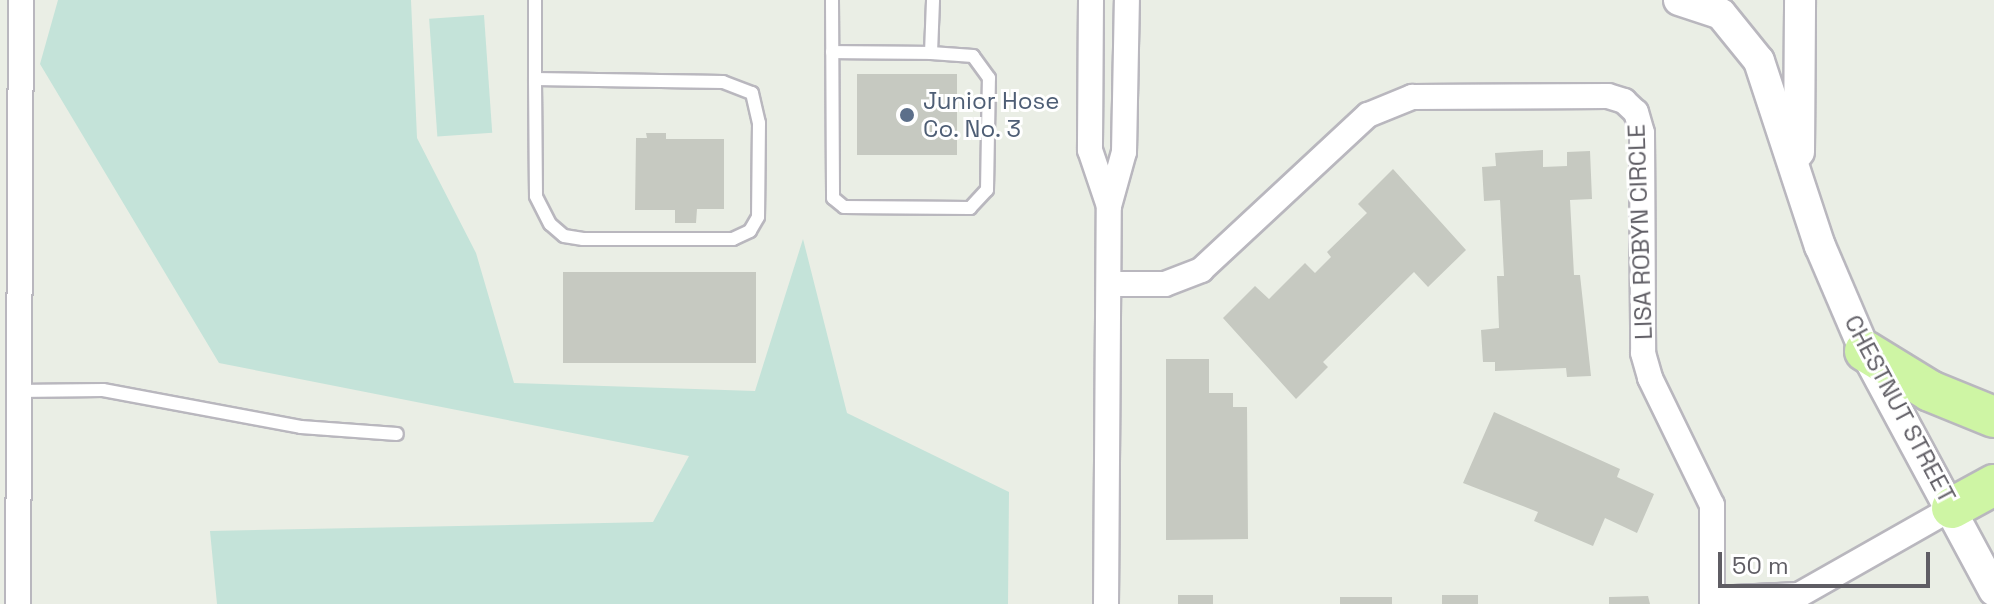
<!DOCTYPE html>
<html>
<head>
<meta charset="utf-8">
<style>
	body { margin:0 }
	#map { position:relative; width:1994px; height:604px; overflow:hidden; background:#eaeee5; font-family:"Space Grotesk",sans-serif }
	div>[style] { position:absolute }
	.green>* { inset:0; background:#c4e3d9; transform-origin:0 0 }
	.building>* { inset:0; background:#c6c9c1; transform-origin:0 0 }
	.roads { filter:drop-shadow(2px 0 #b9b7be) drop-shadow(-2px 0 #b9b7be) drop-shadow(0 2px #b9b7be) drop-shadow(0 -2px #b9b7be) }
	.service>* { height:12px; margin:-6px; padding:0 6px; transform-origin:6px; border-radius:6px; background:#fff }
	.minor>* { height:24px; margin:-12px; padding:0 12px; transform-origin:12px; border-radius:12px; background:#fff }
	.tertiary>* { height:30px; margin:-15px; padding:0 15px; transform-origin:15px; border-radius:15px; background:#fff }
	.trunk>* { height:40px; margin:-20px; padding:0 20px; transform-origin:20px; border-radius:20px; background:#cef5a4 }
	.dots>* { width:22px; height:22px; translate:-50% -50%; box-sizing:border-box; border:4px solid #fff; border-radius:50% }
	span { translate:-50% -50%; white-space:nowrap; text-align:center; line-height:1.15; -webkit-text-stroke:6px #fff; paint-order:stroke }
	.service-label { font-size:24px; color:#4e5e75 }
	.left { translate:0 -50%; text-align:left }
	.street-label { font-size:24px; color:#5f5d64 }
	.scale { position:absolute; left:1718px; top:552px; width:212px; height:36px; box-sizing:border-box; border:4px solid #5f5d64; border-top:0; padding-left:10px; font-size:24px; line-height:28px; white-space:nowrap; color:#5f5d64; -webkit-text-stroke:6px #fff; paint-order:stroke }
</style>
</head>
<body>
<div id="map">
	<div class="green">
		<i style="clip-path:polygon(58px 0,411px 0,417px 138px,476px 253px,514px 383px,755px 391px,803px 239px,847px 413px,1009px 492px,1008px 604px,217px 604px,210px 531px,653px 522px,689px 456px,219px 363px,40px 64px)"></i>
		<i style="left:484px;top:15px;width:118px;height:55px;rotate:86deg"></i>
	</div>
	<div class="building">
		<i style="left:857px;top:74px;width:100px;height:81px"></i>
		<i style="clip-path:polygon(646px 133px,666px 133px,666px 139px,724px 139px,724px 209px,697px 209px,696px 223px,675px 223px,675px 210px,635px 210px,636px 138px,647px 138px)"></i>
		<i style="clip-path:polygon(1543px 150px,1543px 167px,1567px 166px,1567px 152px,1590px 151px,1592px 199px,1570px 200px,1574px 275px,1580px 275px,1591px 376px,1567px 377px,1566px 368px,1495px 371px,1495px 362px,1483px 362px,1481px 330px,1499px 328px,1497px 276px,1504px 276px,1500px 200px,1484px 201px,1482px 167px,1496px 166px,1495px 153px)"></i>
		<i style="clip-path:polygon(1393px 169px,1466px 250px,1428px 287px,1414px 272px,1323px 362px,1328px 367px,1296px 399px,1223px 318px,1255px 286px,1269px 299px,1305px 263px,1315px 273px,1331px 257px,1327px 252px,1367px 213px,1358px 204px)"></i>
		<i style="left:563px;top:272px;width:193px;height:91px"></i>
		<i style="clip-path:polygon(1166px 359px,1209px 359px,1209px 393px,1233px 393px,1233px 407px,1247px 407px,1248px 539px,1166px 540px)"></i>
		<i style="clip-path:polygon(1494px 412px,1620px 469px,1617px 477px,1654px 494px,1637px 533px,1605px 518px,1593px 546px,1534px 521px,1538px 512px,1463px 483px)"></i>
		<i style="left:1178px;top:595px;width:35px;height:9px"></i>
		<i style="left:1478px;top:595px;width:9px;height:36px;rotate:90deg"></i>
		<i style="clip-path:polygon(1648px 596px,1650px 604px,1609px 604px,1609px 597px)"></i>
		<i style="left:1340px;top:597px;width:52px;height:7px"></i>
	</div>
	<div class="roads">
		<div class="service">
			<i style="left:832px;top:0;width:198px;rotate:89.7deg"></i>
			<i style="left:833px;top:198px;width:14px;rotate:39deg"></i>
			<i style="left:844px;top:207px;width:126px;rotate:0.5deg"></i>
			<i style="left:970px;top:208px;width:25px;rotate:-47deg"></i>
			<i style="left:987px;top:190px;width:112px;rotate:-89deg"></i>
			<i style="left:989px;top:78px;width:27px;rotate:-126deg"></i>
			<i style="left:973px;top:56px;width:42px;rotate:-175.9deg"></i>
			<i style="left:931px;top:53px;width:53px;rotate:-87.8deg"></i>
			<i style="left:832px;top:52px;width:99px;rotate:0.6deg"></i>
			<i style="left:535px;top:79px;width:188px;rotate:0.9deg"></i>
			<i style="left:723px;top:82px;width:31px;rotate:21deg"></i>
			<i style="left:752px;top:93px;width:31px;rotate:77deg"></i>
			<i style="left:759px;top:123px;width:94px;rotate:90.6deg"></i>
			<i style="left:758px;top:217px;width:16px;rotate:120deg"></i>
			<i style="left:750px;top:231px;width:19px;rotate:155deg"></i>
			<i style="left:733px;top:239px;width:150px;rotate:180deg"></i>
			<i style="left:583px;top:239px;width:19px;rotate:-171deg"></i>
			<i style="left:564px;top:236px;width:18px;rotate:-139deg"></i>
			<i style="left:550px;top:224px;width:31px;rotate:-117deg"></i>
			<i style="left:536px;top:196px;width:117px;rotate:-90.5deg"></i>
			<i style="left:535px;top:79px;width:79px;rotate:-90deg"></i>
			<i style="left:17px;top:391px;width:86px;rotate:-0.7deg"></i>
			<i style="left:103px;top:390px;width:201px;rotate:10.6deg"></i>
			<i style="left:301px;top:427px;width:96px;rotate:4.2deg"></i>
		</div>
		<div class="minor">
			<i style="left:1091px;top:0;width:150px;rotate:90.4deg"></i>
			<i style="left:1090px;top:150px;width:59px;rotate:71.3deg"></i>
			<i style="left:1110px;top:284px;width:55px"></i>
			<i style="left:1165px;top:284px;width:39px;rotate:-21deg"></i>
			<i style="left:1201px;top:270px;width:228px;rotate:-42.9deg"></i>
			<i style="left:1368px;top:115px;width:48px;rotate:-22.2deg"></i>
			<i style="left:1412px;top:97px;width:196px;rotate:-0.3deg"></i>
			<i style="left:1608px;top:96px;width:17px;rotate:17deg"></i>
			<i style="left:1624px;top:101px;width:16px;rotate:43deg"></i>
			<i style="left:1636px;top:112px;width:22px;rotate:74deg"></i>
			<i style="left:1642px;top:133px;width:220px;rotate:89.7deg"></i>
			<i style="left:1643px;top:353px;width:26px;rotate:74deg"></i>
			<i style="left:1650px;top:378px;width:141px;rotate:64deg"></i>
			<i style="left:1712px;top:505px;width:99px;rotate:90deg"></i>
			<i style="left:1712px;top:599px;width:87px;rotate:-2.6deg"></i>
			<i style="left:1799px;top:595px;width:176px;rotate:-29.6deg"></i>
			<i style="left:18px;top:604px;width:604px;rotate:-89.72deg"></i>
			<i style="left:1106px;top:604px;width:398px;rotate:-89.6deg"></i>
			<i style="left:1109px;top:206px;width:56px;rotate:-74.5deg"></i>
			<i style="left:1124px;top:152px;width:152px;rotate:-88.9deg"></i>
		</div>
		<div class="tertiary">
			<i style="left:1679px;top:0;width:44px;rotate:18.4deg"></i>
			<i style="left:1721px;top:14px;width:60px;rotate:51deg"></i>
			<i style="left:1759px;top:61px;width:195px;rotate:71.8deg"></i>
			<i style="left:1820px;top:246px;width:114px;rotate:66.8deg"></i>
			<i style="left:1865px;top:351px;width:272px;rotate:61.7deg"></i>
			<i style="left:1799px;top:152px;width:152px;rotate:-89.6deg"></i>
		</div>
		<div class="trunk">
			<i style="left:1865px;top:351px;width:76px;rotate:31.6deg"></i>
			<i style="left:1930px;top:391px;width:69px;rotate:22.1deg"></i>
			<i style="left:1952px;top:508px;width:48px;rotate:-28.7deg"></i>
		</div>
	</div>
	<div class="dots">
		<i style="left:907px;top:115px;background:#5c6f8a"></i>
	</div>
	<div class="service-label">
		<span class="left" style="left:923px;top:115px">Junior Hose<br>Co. No. 3</span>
	</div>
	<div class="street-label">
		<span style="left:1640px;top:232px;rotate:-92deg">LISA ROBYN CIRCLE</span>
		<span style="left:1900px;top:409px;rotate:62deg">CHESTNUT STREET</span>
	</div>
	<div class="scale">50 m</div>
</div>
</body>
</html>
